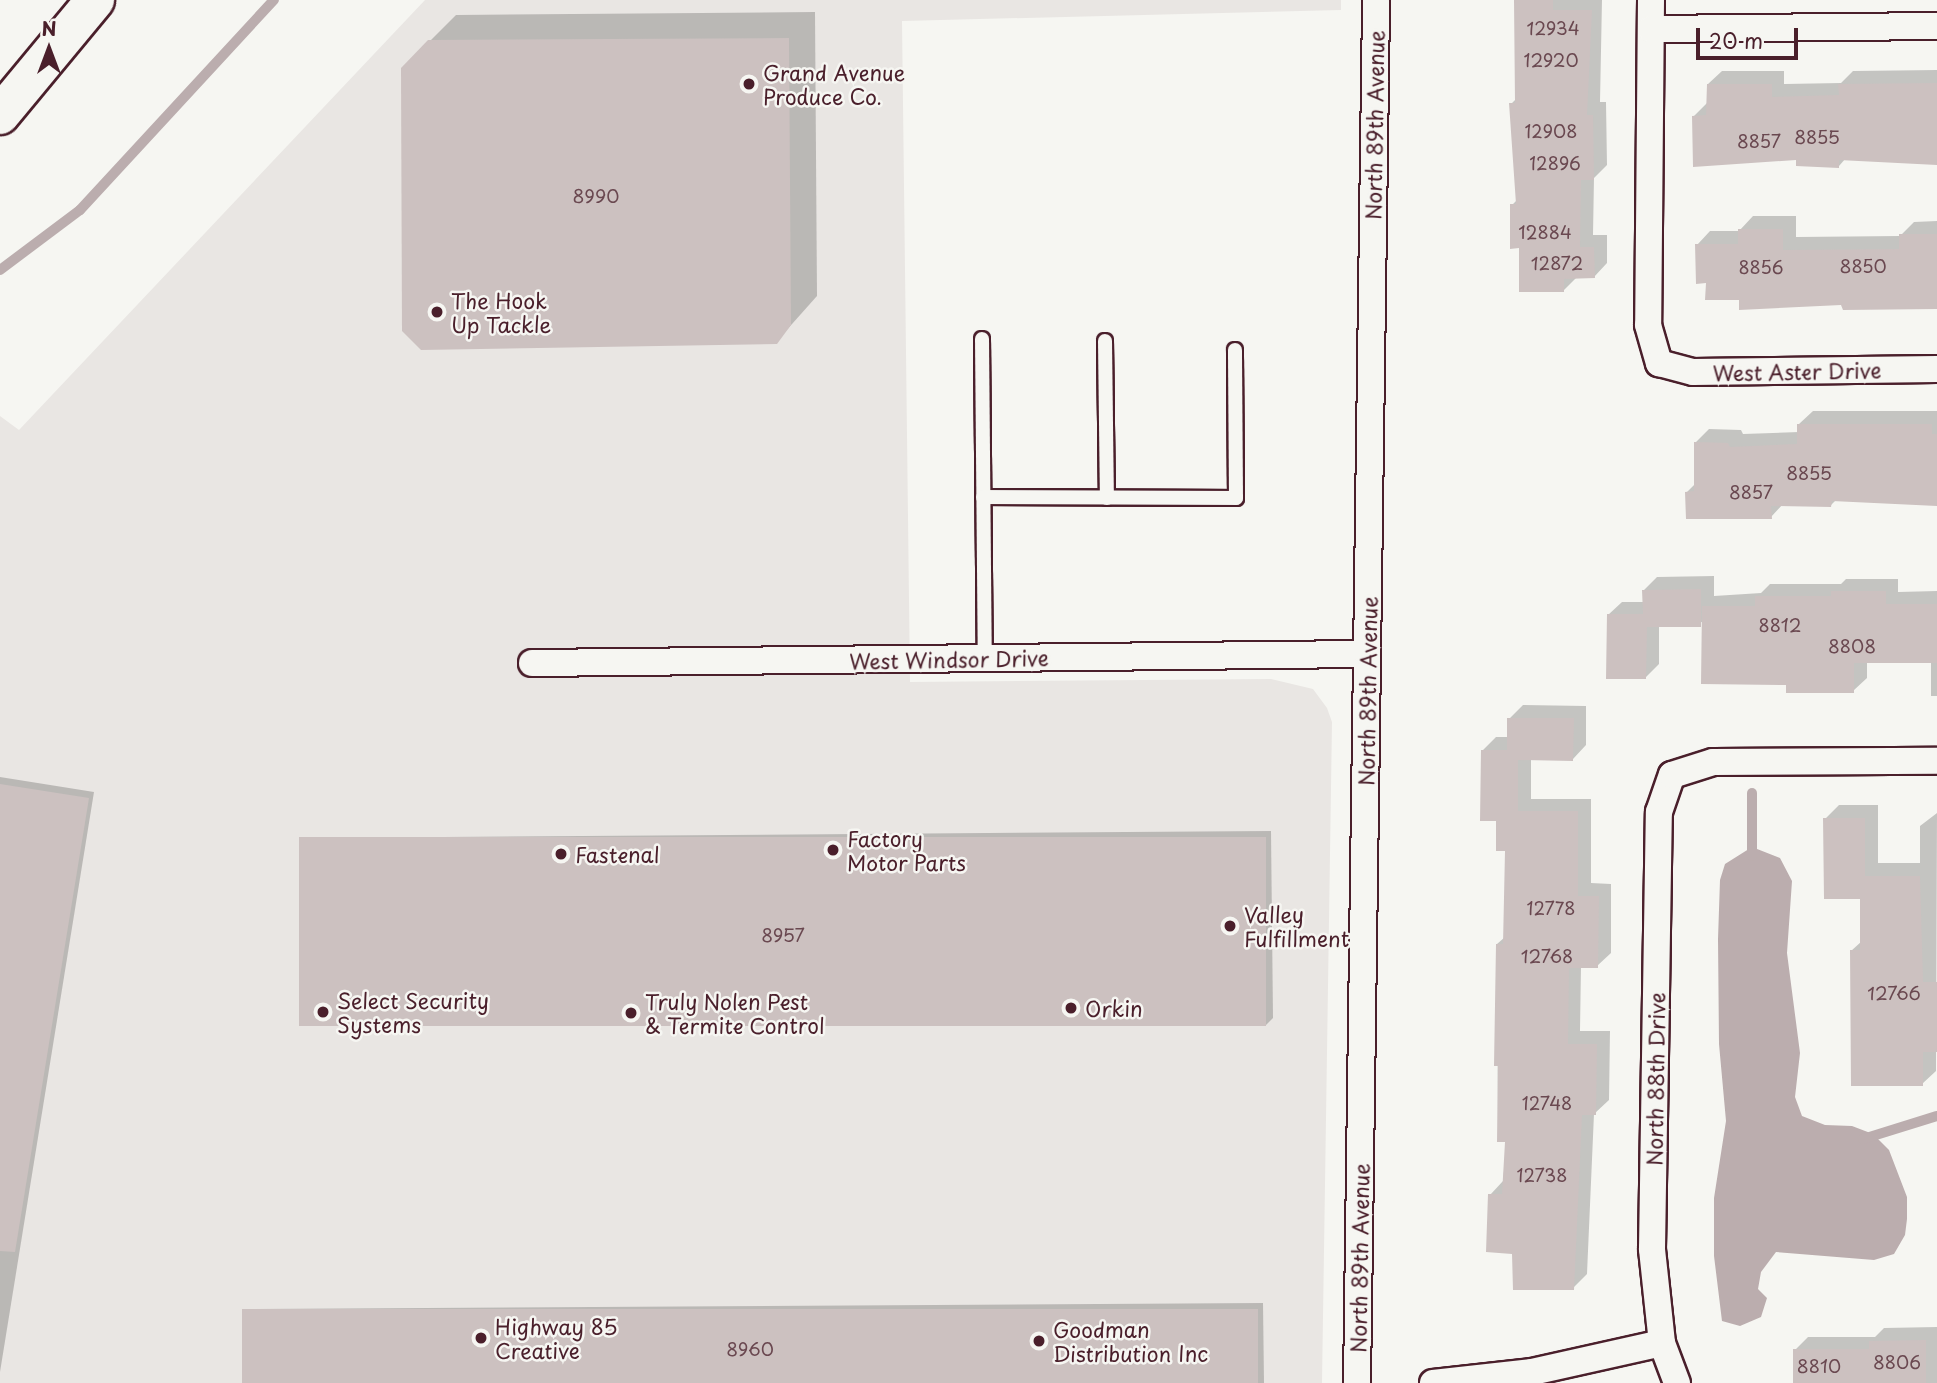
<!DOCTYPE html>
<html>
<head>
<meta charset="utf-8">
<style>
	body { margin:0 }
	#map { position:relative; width:1937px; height:1383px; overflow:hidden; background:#f6f6f2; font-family:"Playpen Sans",sans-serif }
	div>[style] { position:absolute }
	.built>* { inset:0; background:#e9e6e3 }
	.water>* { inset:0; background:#bbadae }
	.shadow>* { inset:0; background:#0003 }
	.stream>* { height:10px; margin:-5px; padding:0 5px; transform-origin:5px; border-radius:5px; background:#bbadae }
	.building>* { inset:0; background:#ccc1c0; transform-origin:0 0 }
	.roads { filter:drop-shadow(2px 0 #4a1f2b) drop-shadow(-2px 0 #4a1f2b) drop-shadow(0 2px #4a1f2b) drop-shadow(0 -2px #4a1f2b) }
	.service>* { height:14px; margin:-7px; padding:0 7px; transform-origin:7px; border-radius:7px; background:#f6f6f2 }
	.minor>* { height:26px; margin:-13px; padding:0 13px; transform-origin:13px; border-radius:13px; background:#f6f6f2 }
	.motorway>* { height:38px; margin:-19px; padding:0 19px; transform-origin:19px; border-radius:19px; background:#f6f6f2 }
	.dots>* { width:19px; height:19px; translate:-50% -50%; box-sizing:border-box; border:4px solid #f6f6f2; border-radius:50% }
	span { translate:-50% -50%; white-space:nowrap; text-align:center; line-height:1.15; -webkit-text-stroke:5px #f6f6f2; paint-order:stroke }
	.number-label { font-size:18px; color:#6a4850 }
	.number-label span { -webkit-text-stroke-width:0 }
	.poi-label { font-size:21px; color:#4a1f2b }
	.left { translate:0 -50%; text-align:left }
	.street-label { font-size:21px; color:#4a1f2b }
	.north { position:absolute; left:14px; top:14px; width:70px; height:70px; -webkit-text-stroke:5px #f6f6f2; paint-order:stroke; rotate:0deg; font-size:19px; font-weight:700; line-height:28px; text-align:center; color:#4a1f2b }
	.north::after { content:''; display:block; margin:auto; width:24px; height:32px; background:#4a1f2b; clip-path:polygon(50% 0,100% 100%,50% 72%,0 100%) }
	.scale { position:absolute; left:1696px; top:28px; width:102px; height:32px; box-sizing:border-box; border:4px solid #4a1f2b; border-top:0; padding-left:9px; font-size:21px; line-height:24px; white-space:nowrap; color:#4a1f2b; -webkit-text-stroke:5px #f6f6f2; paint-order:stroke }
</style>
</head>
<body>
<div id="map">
	<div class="built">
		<i style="clip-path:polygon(425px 0,1341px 0,1341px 10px,902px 21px,910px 682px,1271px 679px,1313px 689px,1327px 708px,1332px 722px,1322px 1383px,0 1383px,0 416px,19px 430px)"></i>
	</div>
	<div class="water">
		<i style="clip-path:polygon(1752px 847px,1780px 858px,1792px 881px,1787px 953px,1800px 1053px,1795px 1097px,1802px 1116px,1825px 1125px,1852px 1126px,1873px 1134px,1889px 1150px,1907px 1197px,1907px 1219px,1905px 1235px,1894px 1254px,1874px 1260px,1776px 1252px,1761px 1272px,1758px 1289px,1767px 1298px,1761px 1317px,1740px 1326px,1722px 1321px,1714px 1256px,1714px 1198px,1726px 1121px,1719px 1044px,1718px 939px,1720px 880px,1725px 864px)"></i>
	</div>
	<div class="shadow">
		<i style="clip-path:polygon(1517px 0,1602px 0,1600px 102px,1606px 102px,1607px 165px,1594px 178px,1593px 235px,1607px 235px,1607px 263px,1594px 277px,1577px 277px,1564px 290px,1521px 246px,1512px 205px,1518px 199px,1511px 104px,1517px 98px)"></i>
		<i style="clip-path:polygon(815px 12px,817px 296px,776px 342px,402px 69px,456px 15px)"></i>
		<i style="clip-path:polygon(1937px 70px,1937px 162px,1846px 158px,1839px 166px,1797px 159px,1694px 116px,1708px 102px,1708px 84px,1722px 71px,1784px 71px,1784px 84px,1841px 83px,1853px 71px)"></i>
		<i style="clip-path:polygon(1753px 216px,1796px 216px,1796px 237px,1900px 236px,1914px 222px,1937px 221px,1937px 307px,1741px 299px,1707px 282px,1697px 245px,1710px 231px,1739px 231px)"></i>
		<i style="clip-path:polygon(1813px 411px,1937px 411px,1937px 504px,1837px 499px,1831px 505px,1783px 504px,1771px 517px,1687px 492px,1696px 483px,1696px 442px,1709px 429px,1741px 430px,1743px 434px,1799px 432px,1799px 424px)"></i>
		<i style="clip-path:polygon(1714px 576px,1714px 596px,1761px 593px,1770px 584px,1841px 584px,1846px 579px,1898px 579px,1898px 592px,1937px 591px,1937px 696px,1931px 696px,1931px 662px,1867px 662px,1867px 678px,1853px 691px,1788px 684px,1703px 622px,1659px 625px,1659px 664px,1646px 677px,1608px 615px,1622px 602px,1644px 602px,1643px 591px,1657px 577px)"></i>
		<i style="clip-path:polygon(1523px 705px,1586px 706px,1586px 745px,1573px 759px,1531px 758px,1531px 799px,1591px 799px,1591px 883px,1611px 884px,1611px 953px,1597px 966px,1581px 966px,1580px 1031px,1610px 1031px,1609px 1100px,1594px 1114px,1587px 1274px,1573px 1288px,1514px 1252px,1490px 1195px,1503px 1181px,1507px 1141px,1498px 1140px,1497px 944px,1505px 937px,1507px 849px,1482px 751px,1496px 737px,1509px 737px,1509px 719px)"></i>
		<i style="clip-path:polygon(0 777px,94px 792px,0 1372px)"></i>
		<i style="clip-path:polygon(1839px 805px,1878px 805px,1878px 863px,1920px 863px,1920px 826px,1937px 813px,1936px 1071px,1922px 1084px,1851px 951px,1862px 941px,1862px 897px,1825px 819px)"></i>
		<i style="clip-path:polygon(1271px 831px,1273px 1018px,1266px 1025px,301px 844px,307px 838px)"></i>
		<i style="clip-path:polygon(1263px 1303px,1264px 1383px,245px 1383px,244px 1316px,251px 1309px)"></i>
		<i style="clip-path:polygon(1937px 1327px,1937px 1383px,1794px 1383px,1795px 1350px,1808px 1337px,1875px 1337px,1884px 1328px)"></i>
	</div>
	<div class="stream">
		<i style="left:0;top:270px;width:100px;rotate:-36.9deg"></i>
		<i style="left:80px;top:210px;width:286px;rotate:-47.3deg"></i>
		<i style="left:1752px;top:793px;width:63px;rotate:90deg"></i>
		<i style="left:1863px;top:1139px;width:77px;rotate:-17.3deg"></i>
	</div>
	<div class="building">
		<i style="clip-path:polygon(1514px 0,1553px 0,1553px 10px,1592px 10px,1587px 115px,1593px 115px,1594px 180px,1581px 180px,1580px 247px,1594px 247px,1595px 278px,1564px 279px,1564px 292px,1519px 292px,1519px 248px,1510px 249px,1510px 204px,1516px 204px,1509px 103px,1515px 103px)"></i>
		<i style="clip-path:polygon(789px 38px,791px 325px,777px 344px,421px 350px,402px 331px,401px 68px,428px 40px)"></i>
		<i style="clip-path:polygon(1937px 83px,1937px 165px,1839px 160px,1839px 168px,1796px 166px,1796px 160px,1693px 167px,1692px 116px,1706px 115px,1707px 84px,1772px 84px,1772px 97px,1839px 95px,1838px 84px)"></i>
		<i style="clip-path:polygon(1738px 229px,1783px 229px,1783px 250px,1899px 249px,1899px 234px,1937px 234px,1937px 309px,1843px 310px,1841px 305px,1739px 310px,1739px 300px,1705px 300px,1706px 283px,1696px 284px,1695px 244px,1738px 244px)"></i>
		<i style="clip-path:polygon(1797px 424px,1932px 424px,1932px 434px,1937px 434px,1937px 506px,1832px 501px,1831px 507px,1771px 506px,1772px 519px,1686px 519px,1685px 492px,1694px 491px,1694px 442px,1728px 443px,1730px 447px,1797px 444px)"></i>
		<i style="clip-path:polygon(1701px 589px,1701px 627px,1647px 627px,1646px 679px,1606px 679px,1607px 614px,1643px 614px,1642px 590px)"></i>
		<i style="clip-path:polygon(1831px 591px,1886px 591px,1886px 604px,1937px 604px,1937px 663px,1854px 663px,1854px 693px,1786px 693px,1786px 685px,1701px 684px,1702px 606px,1755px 606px,1755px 596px,1831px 596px)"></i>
		<i style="clip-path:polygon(1507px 718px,1574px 718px,1573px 761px,1518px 760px,1518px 811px,1578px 811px,1578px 896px,1599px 896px,1598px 968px,1569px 968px,1568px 1044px,1597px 1044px,1596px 1115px,1582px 1115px,1574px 1290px,1513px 1290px,1512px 1254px,1486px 1252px,1488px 1194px,1502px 1194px,1505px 1142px,1497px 1142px,1498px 1066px,1494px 1066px,1496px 944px,1503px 944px,1505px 851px,1496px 851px,1496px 821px,1480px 821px,1481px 750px,1507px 750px)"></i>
		<i style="clip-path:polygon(0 784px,89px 798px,15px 1252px,0 1251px)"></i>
		<i style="clip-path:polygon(1823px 818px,1865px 818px,1865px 876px,1920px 876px,1923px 982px,1937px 982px,1937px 1052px,1923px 1052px,1923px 1086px,1851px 1086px,1850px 950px,1860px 950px,1860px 899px,1824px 899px)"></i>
		<i style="left:1266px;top:837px;width:189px;height:967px;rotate:90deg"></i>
		<i style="left:1258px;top:1309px;width:74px;height:1016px;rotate:90deg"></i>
		<i style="clip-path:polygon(1926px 1340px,1926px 1383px,1793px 1383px,1793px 1349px,1869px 1349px,1869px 1341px)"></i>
	</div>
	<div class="roads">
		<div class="service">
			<i style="left:982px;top:339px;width:319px;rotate:89.5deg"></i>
			<i style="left:1105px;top:341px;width:157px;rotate:89.3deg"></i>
			<i style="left:983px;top:497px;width:253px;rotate:0.2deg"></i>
			<i style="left:1236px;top:498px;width:148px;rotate:-90.4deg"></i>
		</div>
		<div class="minor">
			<i style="left:1651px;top:0;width:325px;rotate:90.5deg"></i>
			<i style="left:1648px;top:325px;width:40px;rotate:74deg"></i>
			<i style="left:1659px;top:363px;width:35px;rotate:15deg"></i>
			<i style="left:1693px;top:372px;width:244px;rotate:-0.7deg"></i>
			<i style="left:1651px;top:29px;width:286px;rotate:-0.6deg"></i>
			<i style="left:532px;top:663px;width:835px;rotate:-0.62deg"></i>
			<i style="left:1357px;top:1383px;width:1383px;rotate:-89.21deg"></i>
			<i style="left:1433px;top:1383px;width:100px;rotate:-6.3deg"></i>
			<i style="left:1532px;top:1372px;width:133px;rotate:-12.6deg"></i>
			<i style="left:1677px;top:1383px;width:43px;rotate:-110.6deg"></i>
			<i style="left:1662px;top:1343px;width:95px;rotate:-96.1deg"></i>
			<i style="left:1652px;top:1249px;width:437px;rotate:-89.1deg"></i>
			<i style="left:1659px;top:812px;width:39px;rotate:-71deg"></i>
			<i style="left:1672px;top:775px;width:43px;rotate:-17.6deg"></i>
			<i style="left:1713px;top:762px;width:224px;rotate:-0.3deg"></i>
		</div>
		<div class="motorway">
			<i style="left:0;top:115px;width:149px;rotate:-50.4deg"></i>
		</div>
	</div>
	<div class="dots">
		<i style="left:749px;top:84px;background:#4a1f2b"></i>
		<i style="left:437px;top:312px;background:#4a1f2b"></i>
		<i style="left:833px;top:850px;background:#4a1f2b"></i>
		<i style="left:561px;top:854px;background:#4a1f2b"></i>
		<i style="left:1230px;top:926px;background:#4a1f2b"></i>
		<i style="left:1071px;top:1008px;background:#4a1f2b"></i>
		<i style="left:323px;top:1012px;background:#4a1f2b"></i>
		<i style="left:631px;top:1013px;background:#4a1f2b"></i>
		<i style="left:481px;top:1338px;background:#4a1f2b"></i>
		<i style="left:1039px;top:1341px;background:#4a1f2b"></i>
	</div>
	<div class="number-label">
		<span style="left:1553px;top:28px">12934</span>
		<span style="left:1551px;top:60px">12920</span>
		<span style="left:1551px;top:131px">12908</span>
		<span style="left:1817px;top:137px">8855</span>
		<span style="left:1759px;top:141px">8857</span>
		<span style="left:1555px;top:163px">12896</span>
		<span style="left:596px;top:196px">8990</span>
		<span style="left:1545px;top:232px">12884</span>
		<span style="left:1557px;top:263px">12872</span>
		<span style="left:1863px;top:266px">8850</span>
		<span style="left:1761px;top:267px">8856</span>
		<span style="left:1809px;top:473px">8855</span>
		<span style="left:1751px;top:492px">8857</span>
		<span style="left:1780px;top:625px">8812</span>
		<span style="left:1852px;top:646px">8808</span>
		<span style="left:1551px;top:908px">12778</span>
		<span style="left:783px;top:935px">8957</span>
		<span style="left:1547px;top:956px">12768</span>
		<span style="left:1894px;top:993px">12766</span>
		<span style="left:1547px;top:1103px">12748</span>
		<span style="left:1542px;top:1175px">12738</span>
		<span style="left:750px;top:1349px">8960</span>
		<span style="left:1897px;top:1362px">8806</span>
		<span style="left:1819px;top:1366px">8810</span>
	</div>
	<div class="poi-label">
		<span class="left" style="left:763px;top:84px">Grand Avenue<br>Produce Co.</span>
		<span class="left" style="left:451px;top:312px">The Hook<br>Up Tackle</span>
		<span class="left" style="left:847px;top:850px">Factory<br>Motor Parts</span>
		<span class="left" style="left:575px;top:854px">Fastenal</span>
		<span class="left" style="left:1244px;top:926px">Valley<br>Fulfillment</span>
		<span class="left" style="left:337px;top:1012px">Select Security<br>Systems</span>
		<span class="left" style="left:645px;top:1013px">Truly Nolen Pest<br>&amp; Termite Control</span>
		<span class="left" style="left:1085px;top:1008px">Orkin</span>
		<span class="left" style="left:495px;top:1338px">Highway 85<br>Creative</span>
		<span class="left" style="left:1053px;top:1341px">Goodman<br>Distribution Inc</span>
	</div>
	<div class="street-label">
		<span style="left:1374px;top:125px;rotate:-89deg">North 89th Avenue</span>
		<span style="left:1797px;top:371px;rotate:-1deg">West Aster Drive</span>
		<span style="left:949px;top:659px;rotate:-1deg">West Windsor Drive</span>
		<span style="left:1367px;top:691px;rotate:-89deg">North 89th Avenue</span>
		<span style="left:1655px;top:1079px;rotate:-89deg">North 88th Drive</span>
		<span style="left:1359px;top:1258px;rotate:-89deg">North 89th Avenue</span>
	</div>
	<div class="north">N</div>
	<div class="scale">20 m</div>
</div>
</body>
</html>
